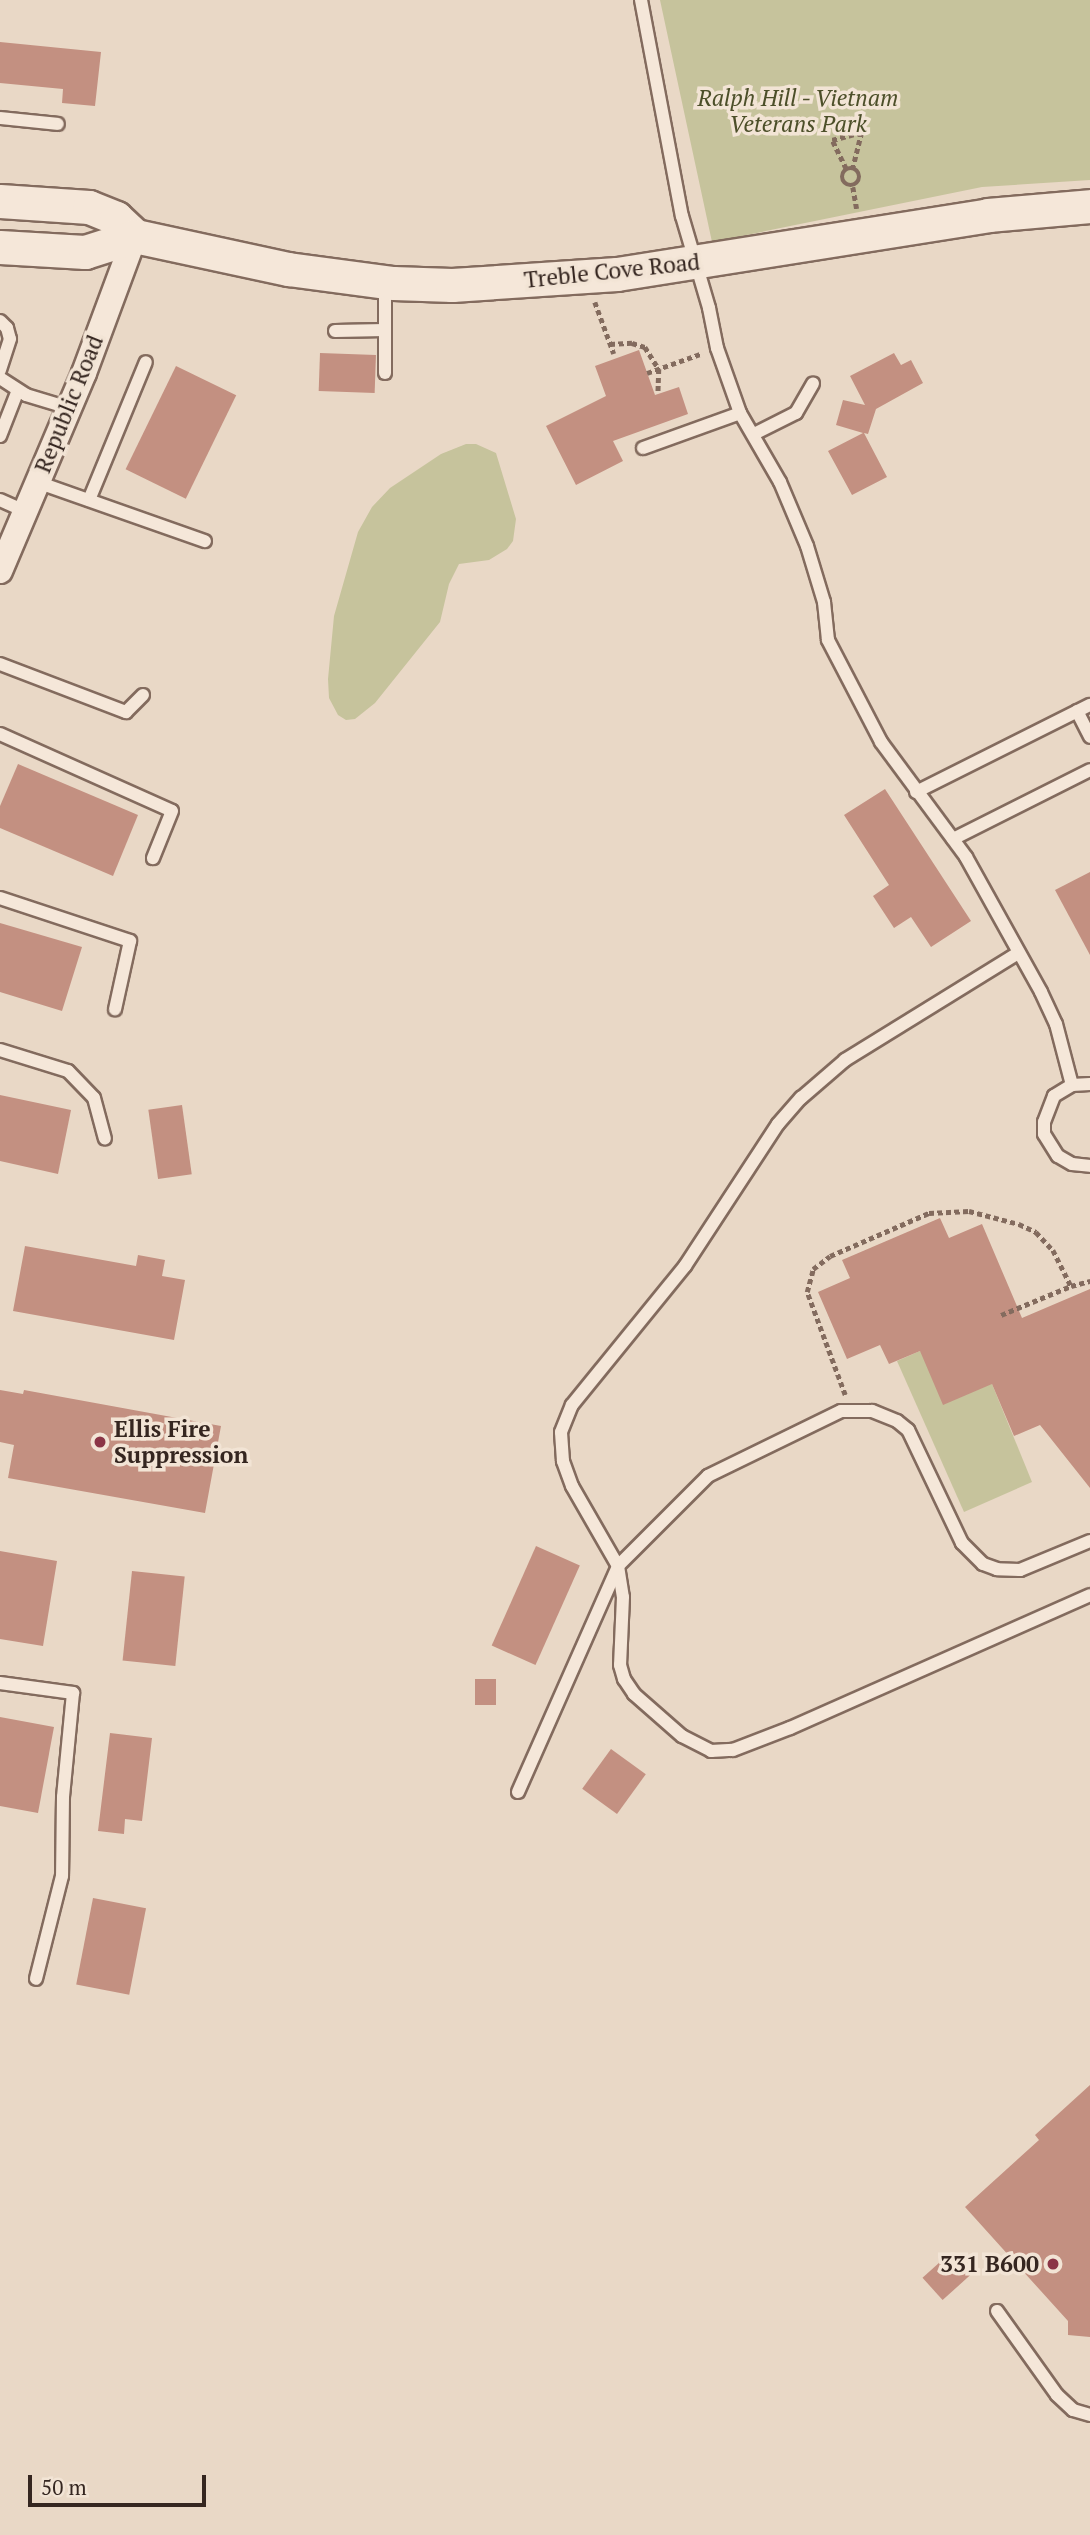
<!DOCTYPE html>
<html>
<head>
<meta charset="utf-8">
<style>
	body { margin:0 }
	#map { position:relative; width:1090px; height:2535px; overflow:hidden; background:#e9d8c6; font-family:"PT Serif",serif }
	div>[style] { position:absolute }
	.green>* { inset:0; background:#c6c39c }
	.building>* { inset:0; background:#c39081; transform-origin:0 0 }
	.path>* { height:4.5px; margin-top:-2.25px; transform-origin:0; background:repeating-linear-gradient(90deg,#836b5e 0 5px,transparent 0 8.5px) }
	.path>.ring { margin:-2.25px; padding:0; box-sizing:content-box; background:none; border:4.5px solid #836b5e; border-radius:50% }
	.roads { filter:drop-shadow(2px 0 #836b5e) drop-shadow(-2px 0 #836b5e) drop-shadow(0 2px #836b5e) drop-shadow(0 -2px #836b5e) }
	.lane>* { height:12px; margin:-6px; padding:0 6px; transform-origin:6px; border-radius:6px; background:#f5e7d9 }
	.street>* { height:24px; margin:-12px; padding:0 12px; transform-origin:12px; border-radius:12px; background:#f5e7d9 }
	.secondary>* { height:33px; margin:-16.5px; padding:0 16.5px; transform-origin:16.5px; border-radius:16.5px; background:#f5e7d9 }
	.dots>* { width:19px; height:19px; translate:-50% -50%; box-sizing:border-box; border:4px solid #f2e4d5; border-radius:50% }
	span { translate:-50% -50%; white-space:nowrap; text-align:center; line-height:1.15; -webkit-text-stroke:7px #f2e4d5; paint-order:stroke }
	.park-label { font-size:23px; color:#4c4f29; font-style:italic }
	.street-label { font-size:23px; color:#352620 }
	.poi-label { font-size:23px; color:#352620; font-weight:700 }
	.left { translate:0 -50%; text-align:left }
	.right { translate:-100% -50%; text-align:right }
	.scale { position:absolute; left:28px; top:2475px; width:178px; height:32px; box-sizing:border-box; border:4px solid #352620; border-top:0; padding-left:9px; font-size:21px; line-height:24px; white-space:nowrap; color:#352620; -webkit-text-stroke:5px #f2e4d5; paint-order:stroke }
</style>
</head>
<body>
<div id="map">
	<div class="green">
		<i style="clip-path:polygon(660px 0,1090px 0,1090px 180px,982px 187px,712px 242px)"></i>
		<i style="clip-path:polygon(466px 444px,476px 444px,496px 453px,516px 519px,513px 541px,507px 549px,489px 560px,459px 564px,449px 584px,440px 622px,375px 703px,355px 719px,346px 720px,338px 715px,329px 698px,328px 679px,334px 616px,358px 532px,372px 507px,390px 488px,441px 454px)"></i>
		<i style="clip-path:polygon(920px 1351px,992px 1384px,1032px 1482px,964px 1512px,897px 1361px)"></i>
	</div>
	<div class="building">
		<i style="clip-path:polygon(0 42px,101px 52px,95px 106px,62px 103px,63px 89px,0 83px)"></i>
		<i style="clip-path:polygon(639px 350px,655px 395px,679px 387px,688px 414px,613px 441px,623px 461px,576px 485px,546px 426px,606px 396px,595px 366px)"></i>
		<i style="left:320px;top:353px;width:56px;height:38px;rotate:2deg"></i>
		<i style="clip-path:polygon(894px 353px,901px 365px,911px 360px,923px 383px,876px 409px,868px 434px,864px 433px,887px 477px,852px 495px,828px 451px,863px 433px,836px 425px,843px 400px,865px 405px,850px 376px)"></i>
		<i style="left:176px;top:366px;width:67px;height:115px;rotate:26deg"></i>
		<i style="clip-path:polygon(18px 764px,138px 815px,113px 876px,0 828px,0 806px)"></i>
		<i style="clip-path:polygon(885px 789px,971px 921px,931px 947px,911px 917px,894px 928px,873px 896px,889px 885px,844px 815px)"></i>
		<i style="clip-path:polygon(1090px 872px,1090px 955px,1055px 890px)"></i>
		<i style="clip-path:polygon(0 923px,82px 947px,62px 1011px,0 992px)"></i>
		<i style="clip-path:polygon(0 1095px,71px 1110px,58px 1174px,0 1161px)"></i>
		<i style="left:182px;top:1105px;width:70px;height:34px;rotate:82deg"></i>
		<i style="clip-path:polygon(940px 1218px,949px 1238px,982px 1224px,1022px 1318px,1090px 1289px,1090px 1488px,1040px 1425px,1014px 1436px,992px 1384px,943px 1405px,920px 1351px,889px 1364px,880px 1345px,847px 1359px,818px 1292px,850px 1278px,842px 1260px)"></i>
		<i style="clip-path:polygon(25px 1246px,136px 1266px,138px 1255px,165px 1260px,162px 1276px,185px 1280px,174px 1340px,13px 1311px)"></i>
		<i style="clip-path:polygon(0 1390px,23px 1394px,24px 1390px,221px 1426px,205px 1513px,8px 1478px,14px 1445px,0 1442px)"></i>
		<i style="left:536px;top:1546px;width:48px;height:109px;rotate:24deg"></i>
		<i style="clip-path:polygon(0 1551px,57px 1561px,43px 1646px,0 1639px)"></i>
		<i style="left:132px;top:1571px;width:53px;height:90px;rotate:6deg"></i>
		<i style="left:475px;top:1679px;width:21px;height:26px"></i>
		<i style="clip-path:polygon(0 1717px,54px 1727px,38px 1813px,0 1806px)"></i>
		<i style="clip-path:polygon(110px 1733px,152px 1738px,142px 1821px,125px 1819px,124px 1834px,98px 1831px)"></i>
		<i style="left:611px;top:1749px;width:43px;height:49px;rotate:36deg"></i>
		<i style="left:93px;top:1898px;width:54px;height:88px;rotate:11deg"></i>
		<i style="clip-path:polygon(1090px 2085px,1090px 2337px,1068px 2335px,1068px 2321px,965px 2207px,1039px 2140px,1035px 2135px)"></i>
		<i style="left:950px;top:2253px;width:30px;height:37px;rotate:48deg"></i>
	</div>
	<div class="path">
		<i class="ring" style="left:842px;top:168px;width:13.5px;height:13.5px"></i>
		<i style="left:846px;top:169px;width:32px;rotate:-116deg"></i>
		<i style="left:832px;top:140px;width:31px;rotate:-15deg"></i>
		<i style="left:862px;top:132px;width:37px;rotate:104deg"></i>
		<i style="left:853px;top:187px;width:22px;rotate:80deg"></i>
		<i style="left:595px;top:302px;width:55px;rotate:69.9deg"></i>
		<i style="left:610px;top:344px;width:22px;rotate:-3deg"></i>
		<i style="left:632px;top:343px;width:14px;rotate:17deg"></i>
		<i style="left:645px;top:347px;width:26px;rotate:58deg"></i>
		<i style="left:659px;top:369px;width:25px;rotate:92deg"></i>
		<i style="left:647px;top:373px;width:59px;rotate:-19.7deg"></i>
		<i style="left:1001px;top:1315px;width:76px;rotate:-22.5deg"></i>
		<i style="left:1071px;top:1286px;width:20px;rotate:-15deg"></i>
		<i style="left:845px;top:1395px;width:110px;rotate:-110.3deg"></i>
		<i style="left:807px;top:1292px;width:24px;rotate:-75deg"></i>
		<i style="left:813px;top:1269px;width:21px;rotate:-37deg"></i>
		<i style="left:830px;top:1256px;width:108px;rotate:-23.5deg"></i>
		<i style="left:929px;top:1213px;width:40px;rotate:-2.9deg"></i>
		<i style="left:969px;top:1211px;width:52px;rotate:14.6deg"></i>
		<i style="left:1019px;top:1224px;width:19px;rotate:25deg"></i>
		<i style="left:1036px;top:1232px;width:25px;rotate:47deg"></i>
		<i style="left:1053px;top:1250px;width:40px;rotate:63.4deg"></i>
	</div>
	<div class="roads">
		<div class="lane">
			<i style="left:641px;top:0;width:220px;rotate:79.3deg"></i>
			<i style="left:682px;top:216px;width:96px;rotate:73.6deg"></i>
			<i style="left:709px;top:308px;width:41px;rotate:78.7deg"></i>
			<i style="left:717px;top:348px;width:69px;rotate:70.5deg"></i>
			<i style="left:740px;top:413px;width:80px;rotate:59.9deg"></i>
			<i style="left:780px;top:482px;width:69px;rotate:67.1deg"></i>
			<i style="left:807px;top:546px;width:59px;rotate:73.1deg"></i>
			<i style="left:824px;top:602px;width:38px;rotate:84deg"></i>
			<i style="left:828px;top:640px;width:115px;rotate:62.5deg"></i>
			<i style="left:881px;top:742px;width:143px;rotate:53.5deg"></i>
			<i style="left:966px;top:857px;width:154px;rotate:60.9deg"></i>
			<i style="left:1041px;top:992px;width:35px;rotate:65deg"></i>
			<i style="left:1056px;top:1024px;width:63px;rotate:75.3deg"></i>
			<i style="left:0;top:118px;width:58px;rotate:5.9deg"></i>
			<i style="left:385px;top:283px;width:90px;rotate:90deg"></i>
			<i style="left:0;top:321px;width:10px;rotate:45deg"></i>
			<i style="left:7px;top:328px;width:11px;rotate:75deg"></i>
			<i style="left:10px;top:339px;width:33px;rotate:108deg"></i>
			<i style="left:335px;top:331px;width:50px;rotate:-1.1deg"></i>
			<i style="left:0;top:378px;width:31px;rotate:33deg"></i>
			<i style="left:26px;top:395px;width:45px;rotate:16.8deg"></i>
			<i style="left:754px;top:434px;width:47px;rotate:-26.6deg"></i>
			<i style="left:796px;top:413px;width:34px;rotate:-60deg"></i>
			<i style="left:0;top:436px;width:49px;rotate:-68.6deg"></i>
			<i style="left:643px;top:448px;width:103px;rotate:-19.8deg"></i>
			<i style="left:37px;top:482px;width:178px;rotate:19.4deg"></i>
			<i style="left:0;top:500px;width:27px;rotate:24deg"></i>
			<i style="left:89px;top:500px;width:149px;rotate:-67.6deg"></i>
			<i style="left:0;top:664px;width:135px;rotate:20.9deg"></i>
			<i style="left:126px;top:712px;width:24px;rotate:-45deg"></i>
			<i style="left:1077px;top:711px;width:29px;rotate:63deg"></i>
			<i style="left:0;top:734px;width:188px;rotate:24.1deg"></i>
			<i style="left:172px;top:811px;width:51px;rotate:112deg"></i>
			<i style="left:916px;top:792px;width:195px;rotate:-26.6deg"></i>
			<i style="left:953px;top:839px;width:153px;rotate:-26.7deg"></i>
			<i style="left:0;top:898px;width:137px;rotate:18.3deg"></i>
			<i style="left:130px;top:941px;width:70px;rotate:102.4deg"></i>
			<i style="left:0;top:1050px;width:71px;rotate:17.2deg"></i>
			<i style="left:68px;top:1071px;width:37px;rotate:46deg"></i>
			<i style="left:94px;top:1098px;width:42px;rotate:75deg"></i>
			<i style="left:1090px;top:1084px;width:18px;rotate:177deg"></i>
			<i style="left:1072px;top:1085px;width:21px;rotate:149deg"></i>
			<i style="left:1054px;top:1096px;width:28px;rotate:111deg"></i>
			<i style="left:1044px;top:1122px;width:12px;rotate:90deg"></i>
			<i style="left:1044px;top:1134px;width:26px;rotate:58deg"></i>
			<i style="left:1058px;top:1156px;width:16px;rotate:30deg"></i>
			<i style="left:1072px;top:1164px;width:18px;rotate:6deg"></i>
			<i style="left:1090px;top:1541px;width:76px;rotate:157.5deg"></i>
			<i style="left:1020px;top:1570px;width:23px;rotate:-178deg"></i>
			<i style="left:997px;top:1569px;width:15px;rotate:-160deg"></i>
			<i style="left:983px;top:1564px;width:30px;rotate:-135deg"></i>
			<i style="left:962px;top:1543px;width:125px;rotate:-115.5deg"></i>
			<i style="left:908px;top:1430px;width:14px;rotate:-141deg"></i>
			<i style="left:897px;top:1421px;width:27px;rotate:-158deg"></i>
			<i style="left:872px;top:1411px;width:31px;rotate:180deg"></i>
			<i style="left:841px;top:1411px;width:148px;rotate:154deg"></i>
			<i style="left:708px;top:1476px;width:127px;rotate:135deg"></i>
			<i style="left:618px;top:1566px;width:31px;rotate:81deg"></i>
			<i style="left:623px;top:1597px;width:68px;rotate:92.5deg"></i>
			<i style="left:620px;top:1665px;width:15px;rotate:74deg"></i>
			<i style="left:624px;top:1679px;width:18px;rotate:56deg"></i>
			<i style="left:634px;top:1694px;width:64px;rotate:41.2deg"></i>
			<i style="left:682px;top:1736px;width:33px;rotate:27deg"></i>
			<i style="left:711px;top:1751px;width:22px;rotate:-3deg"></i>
			<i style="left:733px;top:1750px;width:61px;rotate:-21.1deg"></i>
			<i style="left:790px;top:1728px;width:328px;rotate:-23.9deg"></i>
			<i style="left:0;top:1683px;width:74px;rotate:7.8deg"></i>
			<i style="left:73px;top:1693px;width:104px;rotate:95.5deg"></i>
			<i style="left:63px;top:1797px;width:79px;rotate:90.7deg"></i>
			<i style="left:62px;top:1876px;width:106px;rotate:104.2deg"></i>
			<i style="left:518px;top:1792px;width:247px;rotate:-66.1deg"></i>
			<i style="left:618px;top:1566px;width:92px;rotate:-119.9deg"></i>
			<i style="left:572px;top:1486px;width:27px;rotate:-110deg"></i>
			<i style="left:563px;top:1461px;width:29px;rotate:-94deg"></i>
			<i style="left:561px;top:1432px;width:29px;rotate:-68deg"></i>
			<i style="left:572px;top:1405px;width:179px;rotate:-50.9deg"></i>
			<i style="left:685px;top:1266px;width:170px;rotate:-56.8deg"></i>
			<i style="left:778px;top:1124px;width:35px;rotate:-49deg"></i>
			<i style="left:801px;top:1098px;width:58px;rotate:-40.8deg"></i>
			<i style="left:845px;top:1060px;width:203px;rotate:-31.7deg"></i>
			<i style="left:997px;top:2311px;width:103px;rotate:54.5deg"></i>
			<i style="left:1057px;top:2395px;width:22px;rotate:43deg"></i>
			<i style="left:1073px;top:2410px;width:18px;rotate:16deg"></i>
		</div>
		<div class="street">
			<i style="left:0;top:571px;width:215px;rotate:-67deg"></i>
			<i style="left:84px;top:373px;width:146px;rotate:-69.6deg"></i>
		</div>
		<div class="secondary">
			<i style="left:0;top:201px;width:89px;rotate:3.9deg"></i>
			<i style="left:89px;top:207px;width:29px;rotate:22deg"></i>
			<i style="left:116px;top:218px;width:26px;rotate:43deg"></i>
			<i style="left:135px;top:236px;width:157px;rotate:12.2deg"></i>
			<i style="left:288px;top:269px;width:106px;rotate:7.6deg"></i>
			<i style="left:393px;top:283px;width:59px;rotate:1.9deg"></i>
			<i style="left:452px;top:285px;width:165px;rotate:-3.8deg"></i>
			<i style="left:617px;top:274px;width:376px;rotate:-9deg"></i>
			<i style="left:988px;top:215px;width:102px;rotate:-5deg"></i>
			<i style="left:0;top:247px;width:85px;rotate:3.4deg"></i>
			<i style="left:85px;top:252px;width:52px;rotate:-17.7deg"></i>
		</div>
	</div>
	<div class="dots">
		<i style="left:100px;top:1442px;background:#8b3546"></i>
		<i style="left:1053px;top:2264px;background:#8b3546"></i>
	</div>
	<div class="park-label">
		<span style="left:798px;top:111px">Ralph Hill - Vietnam<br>Veterans Park</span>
	</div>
	<div class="street-label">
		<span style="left:612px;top:271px;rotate:-6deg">Treble Cove Road</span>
		<span style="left:69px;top:404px;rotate:-68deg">Republic Road</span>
	</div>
	<div class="poi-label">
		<span class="left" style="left:114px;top:1442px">Ellis Fire<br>Suppression</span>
		<span class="right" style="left:1039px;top:2264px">331 B600</span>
	</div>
	<div class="scale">50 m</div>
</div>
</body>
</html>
